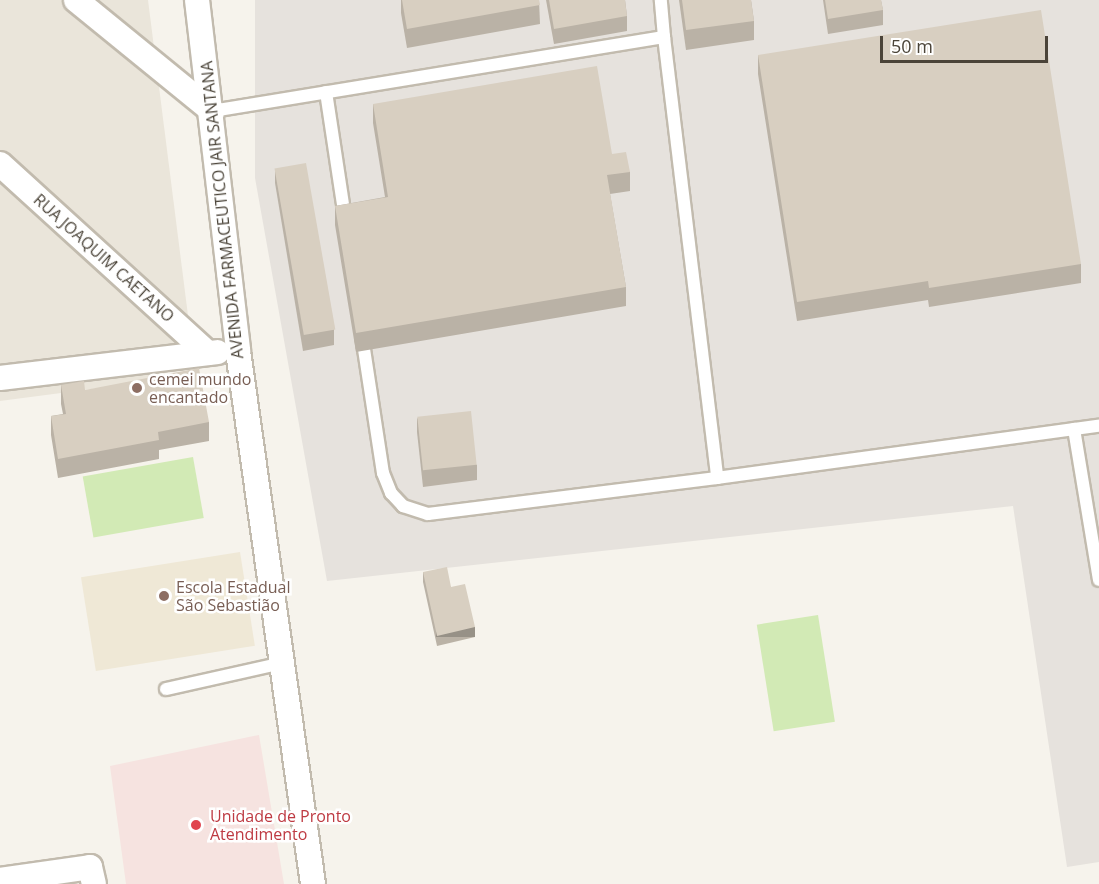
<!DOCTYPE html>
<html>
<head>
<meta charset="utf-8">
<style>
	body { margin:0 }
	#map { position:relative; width:1099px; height:884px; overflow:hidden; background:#f6f3ec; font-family:"Open Sans",sans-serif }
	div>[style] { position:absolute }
	.residential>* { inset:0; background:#eae5da }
	.industrial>* { inset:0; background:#e6e2dd }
	.education>* { inset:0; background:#efe8d6; transform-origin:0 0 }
	.medical>* { inset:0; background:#f6e3e0 }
	.green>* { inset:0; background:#d2eab5; transform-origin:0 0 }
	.roads { filter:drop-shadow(2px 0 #c2bbae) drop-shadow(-2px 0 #c2bbae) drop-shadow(0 2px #c2bbae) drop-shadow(0 -2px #c2bbae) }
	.service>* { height:12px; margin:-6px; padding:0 6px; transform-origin:6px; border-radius:6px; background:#fff }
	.minor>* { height:24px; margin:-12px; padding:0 12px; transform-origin:12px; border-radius:12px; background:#fff }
	.wall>* { inset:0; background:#bab2a6 }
	.shaded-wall>* { inset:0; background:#979187; transform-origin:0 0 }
	.building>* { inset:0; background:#d8cfc1; transform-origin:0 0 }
	.dots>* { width:16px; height:16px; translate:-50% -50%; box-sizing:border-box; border:3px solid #fff; border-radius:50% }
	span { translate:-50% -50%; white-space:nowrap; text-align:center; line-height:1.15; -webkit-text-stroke:5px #fff; paint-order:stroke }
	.street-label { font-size:16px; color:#4b4439 }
	.education-label { font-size:16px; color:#785e54 }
	.left { translate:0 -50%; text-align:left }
	.health-label { font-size:16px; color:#be3a42 }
	.scale { position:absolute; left:880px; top:36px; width:168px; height:27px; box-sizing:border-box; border:3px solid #4b4439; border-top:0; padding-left:8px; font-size:18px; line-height:21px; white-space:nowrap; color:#4b4439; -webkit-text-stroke:4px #fff; paint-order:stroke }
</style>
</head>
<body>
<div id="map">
	<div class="residential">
		<i style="clip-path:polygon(0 0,148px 0,193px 355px,145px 382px,0 401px)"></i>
	</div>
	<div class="industrial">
		<i style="clip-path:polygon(255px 0,1099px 0,1099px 862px,1067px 867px,1013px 506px,327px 581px,255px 178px)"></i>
	</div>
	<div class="education">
		<i style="left:240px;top:552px;width:95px;height:161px;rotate:81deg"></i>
	</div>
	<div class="medical">
		<i style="clip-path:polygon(259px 735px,284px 884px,126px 884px,110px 766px)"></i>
	</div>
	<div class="green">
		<i style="left:193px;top:457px;width:62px;height:112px;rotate:80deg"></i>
		<i style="left:818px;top:615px;width:108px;height:62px;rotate:81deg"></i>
	</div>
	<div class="roads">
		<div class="service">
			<i style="left:664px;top:37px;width:444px;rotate:83.1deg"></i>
			<i style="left:717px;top:478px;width:386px;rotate:-7.8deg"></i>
			<i style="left:326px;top:92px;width:127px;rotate:81.4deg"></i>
			<i style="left:212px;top:111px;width:458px;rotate:-9.3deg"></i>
			<i style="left:664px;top:37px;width:37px;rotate:-95deg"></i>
			<i style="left:362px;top:336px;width:139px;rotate:81.3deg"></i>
			<i style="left:383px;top:473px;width:22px;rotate:68deg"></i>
			<i style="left:391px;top:493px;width:18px;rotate:47deg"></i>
			<i style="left:403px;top:506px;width:26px;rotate:18deg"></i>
			<i style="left:428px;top:514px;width:291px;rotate:-7.1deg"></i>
			<i style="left:1074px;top:429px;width:153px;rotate:80.6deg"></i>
			<i style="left:166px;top:689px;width:119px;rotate:-12.6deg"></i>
		</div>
		<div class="minor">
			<i style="left:76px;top:0;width:176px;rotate:39.2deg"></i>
			<i style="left:197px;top:0;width:353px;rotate:83.3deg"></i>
			<i style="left:238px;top:351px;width:538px;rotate:81.99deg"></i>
			<i style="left:0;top:164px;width:281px;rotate:42.3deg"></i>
			<i style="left:0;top:378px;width:219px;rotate:-6.8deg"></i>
			<i style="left:0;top:880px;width:91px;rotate:-8.2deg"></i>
			<i style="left:90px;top:867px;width:17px;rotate:77deg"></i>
		</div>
	</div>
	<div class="wall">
		<i style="clip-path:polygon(401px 0,539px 0,540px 24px,407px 48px,401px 13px)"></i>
		<i style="clip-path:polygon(546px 0,625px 0,627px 16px,627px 31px,554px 44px)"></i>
		<i style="clip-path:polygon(679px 0,751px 0,754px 21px,754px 40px,686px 50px)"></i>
		<i style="clip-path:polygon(823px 0,881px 0,883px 10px,883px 25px,828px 34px)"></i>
		<i style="clip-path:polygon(758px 55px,1081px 264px,1081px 283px,929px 307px,928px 300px,797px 321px,758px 74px)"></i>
		<i style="clip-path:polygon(373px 104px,612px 154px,630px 172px,630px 191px,610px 194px,626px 287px,626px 306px,356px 352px,335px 225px,335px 206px,385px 197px,373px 123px)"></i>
		<i style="clip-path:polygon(275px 169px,334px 330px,334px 345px,303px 351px,275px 183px)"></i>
		<i style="clip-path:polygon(61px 385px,85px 390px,209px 422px,209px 441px,159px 450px,159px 459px,58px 478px,51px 435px,51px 416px,63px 414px,61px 404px)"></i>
		<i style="clip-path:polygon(417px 418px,477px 465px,477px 480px,423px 487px,417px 432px)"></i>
		<i style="clip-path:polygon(423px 572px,451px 587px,475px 637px,437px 646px,423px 582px)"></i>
	</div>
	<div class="shaded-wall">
		<i style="left:475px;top:627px;width:10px;height:39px;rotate:90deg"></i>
	</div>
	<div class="building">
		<i style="clip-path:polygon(402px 0,539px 0,540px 5px,407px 29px)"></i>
		<i style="clip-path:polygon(549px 0,625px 0,627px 16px,554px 29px)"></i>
		<i style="clip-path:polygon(682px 0,751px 0,754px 21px,686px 30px)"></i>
		<i style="clip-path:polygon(825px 0,881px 0,883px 10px,828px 19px)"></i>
		<i style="clip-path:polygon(1041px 10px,1081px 264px,929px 288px,928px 281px,797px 302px,758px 55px)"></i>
		<i style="clip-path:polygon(597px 66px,612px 154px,626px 152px,630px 172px,607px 175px,626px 287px,356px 333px,335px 206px,388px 197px,373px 104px)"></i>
		<i style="left:306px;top:163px;width:169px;height:32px;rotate:80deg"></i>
		<i style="clip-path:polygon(199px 368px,209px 422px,158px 432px,159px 440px,58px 459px,51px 416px,66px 414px,61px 385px,84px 381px,85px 390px)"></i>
		<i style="left:471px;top:411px;width:54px;height:54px;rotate:84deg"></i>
		<i style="clip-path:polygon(447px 567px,451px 587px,465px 584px,475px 627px,437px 636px,423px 572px)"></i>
	</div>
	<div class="dots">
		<i style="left:137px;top:388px;background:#8d6e63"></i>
		<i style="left:164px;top:596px;background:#8d6e63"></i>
		<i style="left:196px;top:825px;background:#e0444e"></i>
	</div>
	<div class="street-label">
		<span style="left:222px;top:210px;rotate:-96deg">AVENIDA FARMACEUTICO JAIR SANTANA</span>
		<span style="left:104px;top:258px;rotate:42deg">RUA JOAQUIM CAETANO</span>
	</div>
	<div class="education-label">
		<span class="left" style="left:149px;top:388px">cemei mundo<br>encantado</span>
		<span class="left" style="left:176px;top:596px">Escola Estadual<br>São Sebastião</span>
	</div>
	<div class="health-label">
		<span class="left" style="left:210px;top:825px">Unidade de Pronto<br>Atendimento</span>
	</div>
	<div class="scale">50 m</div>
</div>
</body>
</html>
